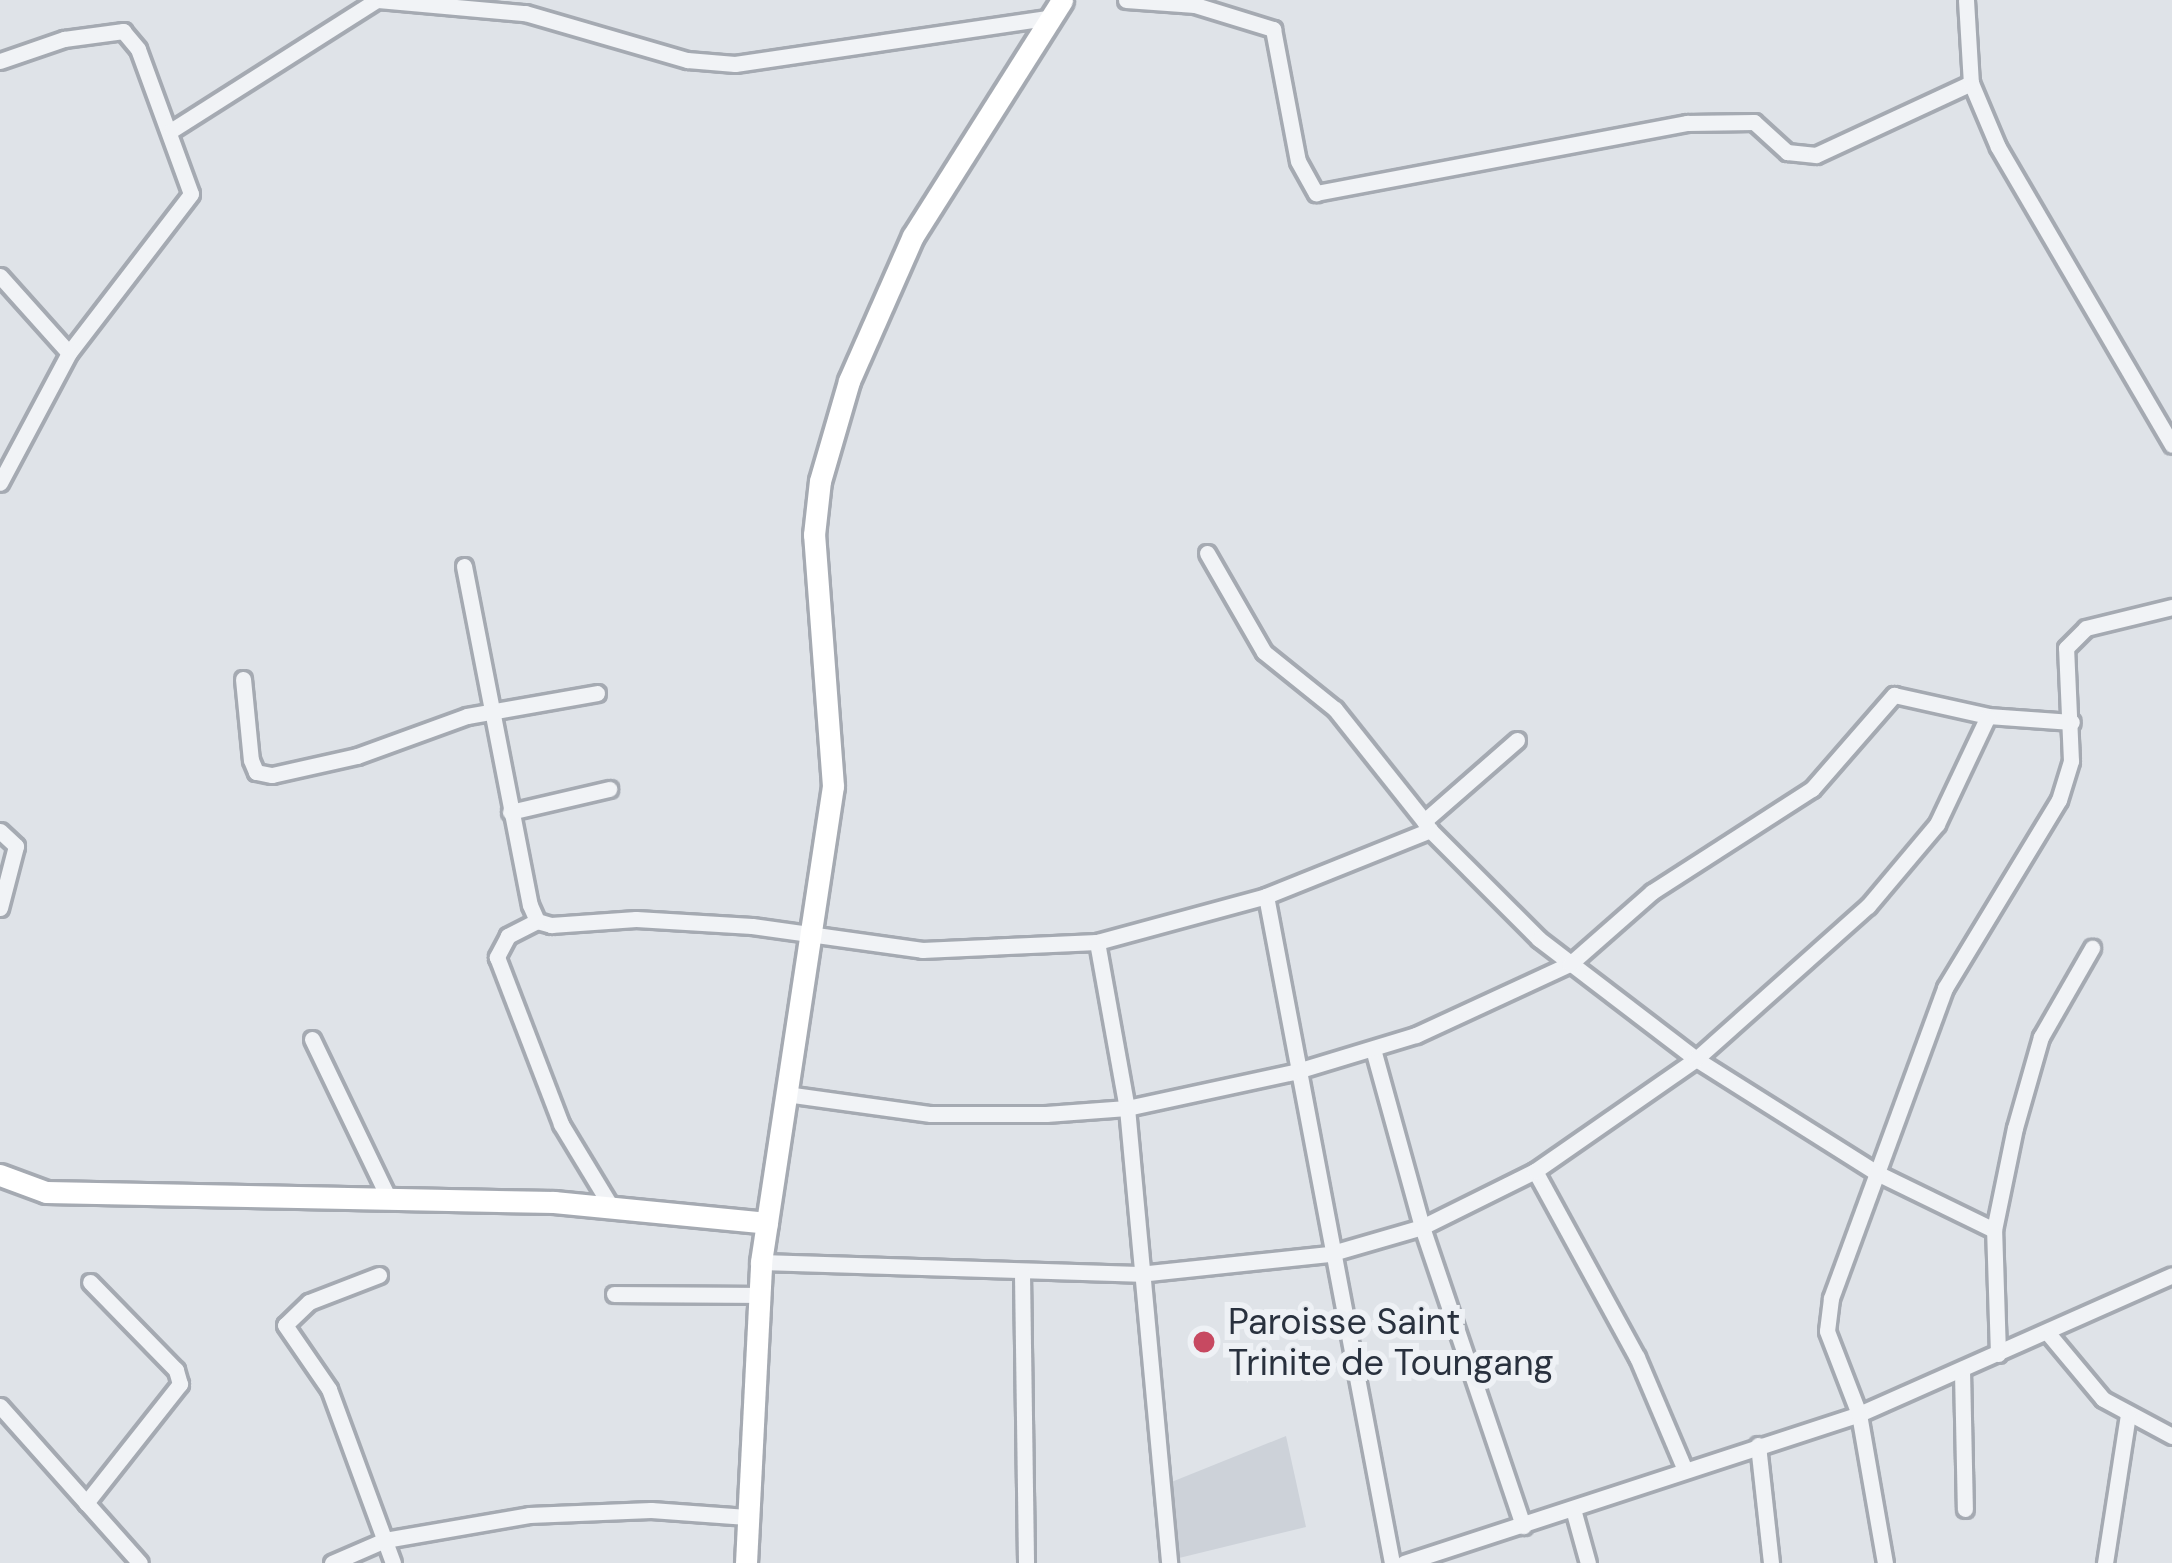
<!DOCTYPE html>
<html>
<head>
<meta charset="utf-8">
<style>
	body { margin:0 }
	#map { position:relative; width:2172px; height:1563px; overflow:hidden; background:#dfe3e8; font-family:"DM Sans",sans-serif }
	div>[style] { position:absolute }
	.built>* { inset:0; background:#cdd2d9 }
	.roads { filter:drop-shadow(3px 0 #a5aab2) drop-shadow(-3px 0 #a5aab2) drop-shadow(0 3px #a5aab2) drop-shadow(0 -3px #a5aab2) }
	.street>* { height:15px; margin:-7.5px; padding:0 7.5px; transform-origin:7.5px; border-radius:7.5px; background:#f1f3f6 }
	.secondary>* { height:21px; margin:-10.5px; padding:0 10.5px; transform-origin:10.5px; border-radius:10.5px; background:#fff }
	.dots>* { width:33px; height:33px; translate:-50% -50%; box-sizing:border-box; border:6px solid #eef1f5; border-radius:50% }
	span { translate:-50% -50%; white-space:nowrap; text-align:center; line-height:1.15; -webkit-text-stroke:12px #eef1f5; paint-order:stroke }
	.poi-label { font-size:36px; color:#29313e }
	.left { translate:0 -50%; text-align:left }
</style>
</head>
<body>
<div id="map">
	<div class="built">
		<i style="clip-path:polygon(1286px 1436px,1306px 1527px,1175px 1559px,1169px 1483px)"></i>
	</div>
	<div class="roads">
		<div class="street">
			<i style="left:378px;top:0;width:148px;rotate:5.1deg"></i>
			<i style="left:525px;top:13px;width:169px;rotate:16.2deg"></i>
			<i style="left:687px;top:60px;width:48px;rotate:4.8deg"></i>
			<i style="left:735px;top:64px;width:321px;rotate:-8.4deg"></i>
			<i style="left:1126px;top:0;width:69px;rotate:4.1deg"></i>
			<i style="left:1195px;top:5px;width:82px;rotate:17.1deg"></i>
			<i style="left:1273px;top:29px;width:134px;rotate:79.3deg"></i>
			<i style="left:1298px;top:161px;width:37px;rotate:61deg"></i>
			<i style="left:1316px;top:193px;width:378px;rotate:-10.7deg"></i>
			<i style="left:1687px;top:123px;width:67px;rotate:-0.9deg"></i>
			<i style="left:1754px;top:122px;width:45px;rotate:42.3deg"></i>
			<i style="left:1787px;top:152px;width:29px;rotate:6deg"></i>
			<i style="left:1816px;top:155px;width:171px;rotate:-24.9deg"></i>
			<i style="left:1966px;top:0;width:83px;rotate:86.6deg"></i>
			<i style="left:1971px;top:83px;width:69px;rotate:67.1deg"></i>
			<i style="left:1998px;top:147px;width:345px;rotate:59.7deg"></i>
			<i style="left:0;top:61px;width:68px;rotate:-19deg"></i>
			<i style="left:64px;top:39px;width:60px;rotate:-7.7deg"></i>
			<i style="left:123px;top:31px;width:23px;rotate:50deg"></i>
			<i style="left:138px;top:49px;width:154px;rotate:69.9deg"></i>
			<i style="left:191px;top:194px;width:200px;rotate:127.5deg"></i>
			<i style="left:69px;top:353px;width:147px;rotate:118deg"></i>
			<i style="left:172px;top:130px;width:243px;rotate:-32.4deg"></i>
			<i style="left:0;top:276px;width:103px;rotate:48.1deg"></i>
			<i style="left:1207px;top:553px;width:114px;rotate:60.1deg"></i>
			<i style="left:1264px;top:652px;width:91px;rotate:38.8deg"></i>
			<i style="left:1335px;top:709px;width:143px;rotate:51.5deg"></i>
			<i style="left:464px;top:566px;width:345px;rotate:79deg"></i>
			<i style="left:530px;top:905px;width:17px;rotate:66deg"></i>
			<i style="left:537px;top:921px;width:15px;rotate:16deg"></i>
			<i style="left:551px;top:925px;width:85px;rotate:-4deg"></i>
			<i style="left:636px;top:919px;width:116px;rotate:3.5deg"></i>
			<i style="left:752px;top:926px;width:172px;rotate:8deg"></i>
			<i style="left:922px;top:950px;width:175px;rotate:-2.6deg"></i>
			<i style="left:1097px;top:942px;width:175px;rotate:-15.2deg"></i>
			<i style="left:1266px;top:896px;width:177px;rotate:-21.9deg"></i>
			<i style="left:243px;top:679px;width:81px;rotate:84.4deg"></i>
			<i style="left:251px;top:760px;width:13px;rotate:67deg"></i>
			<i style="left:256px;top:772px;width:16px;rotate:11deg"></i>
			<i style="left:272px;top:775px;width:87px;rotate:-12.6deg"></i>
			<i style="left:357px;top:756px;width:117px;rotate:-20deg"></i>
			<i style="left:467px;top:716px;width:132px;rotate:-10deg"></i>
			<i style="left:1517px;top:740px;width:123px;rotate:138.9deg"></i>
			<i style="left:1424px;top:821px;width:11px;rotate:56deg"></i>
			<i style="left:1430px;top:830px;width:154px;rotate:45deg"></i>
			<i style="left:1539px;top:939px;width:198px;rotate:37.4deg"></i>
			<i style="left:1696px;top:1059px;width:214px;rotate:32.2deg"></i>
			<i style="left:1877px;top:1173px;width:130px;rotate:26deg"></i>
			<i style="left:510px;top:812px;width:102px;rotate:-13.1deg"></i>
			<i style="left:0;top:831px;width:22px;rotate:43deg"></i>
			<i style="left:16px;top:846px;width:64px;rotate:104.5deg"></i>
			<i style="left:1266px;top:896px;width:679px;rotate:79.3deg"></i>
			<i style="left:537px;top:921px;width:33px;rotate:153deg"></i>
			<i style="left:508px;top:936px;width:24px;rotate:118deg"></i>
			<i style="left:497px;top:957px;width:179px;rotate:69deg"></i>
			<i style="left:561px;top:1124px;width:95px;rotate:58.8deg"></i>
			<i style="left:1097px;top:942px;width:169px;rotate:79.8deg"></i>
			<i style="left:1127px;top:1108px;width:457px;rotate:84.7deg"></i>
			<i style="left:312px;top:1039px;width:178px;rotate:64.3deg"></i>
			<i style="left:1373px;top:1049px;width:185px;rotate:74.6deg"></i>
			<i style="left:1422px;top:1227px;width:316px;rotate:71.3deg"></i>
			<i style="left:786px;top:1094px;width:146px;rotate:7.9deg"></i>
			<i style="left:931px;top:1114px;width:115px"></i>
			<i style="left:1046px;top:1114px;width:81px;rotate:-4.2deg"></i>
			<i style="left:1127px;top:1108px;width:171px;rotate:-12.2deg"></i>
			<i style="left:1294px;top:1072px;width:127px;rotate:-16.9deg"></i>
			<i style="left:1416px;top:1035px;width:170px;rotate:-24.8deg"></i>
			<i style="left:1570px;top:964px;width:109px;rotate:-41.3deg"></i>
			<i style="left:1652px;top:892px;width:190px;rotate:-32.8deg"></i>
			<i style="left:1812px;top:789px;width:125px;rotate:-48.9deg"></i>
			<i style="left:1894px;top:695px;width:96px;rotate:12.6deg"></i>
			<i style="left:1988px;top:716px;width:84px;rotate:4.1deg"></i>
			<i style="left:1535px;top:1171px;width:212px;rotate:61.3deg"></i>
			<i style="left:1637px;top:1357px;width:123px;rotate:67deg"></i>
			<i style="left:761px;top:1262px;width:378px;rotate:1.8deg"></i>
			<i style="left:1139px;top:1274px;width:191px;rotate:-6deg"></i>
			<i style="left:1329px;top:1254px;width:97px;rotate:-16.2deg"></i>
			<i style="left:1422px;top:1227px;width:126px;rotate:-26.4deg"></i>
			<i style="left:1535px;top:1171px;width:196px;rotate:-34.8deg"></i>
			<i style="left:1696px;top:1059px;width:230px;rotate:-41.7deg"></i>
			<i style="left:1868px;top:906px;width:107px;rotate:-49.9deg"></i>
			<i style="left:1937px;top:824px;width:119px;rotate:-64.7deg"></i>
			<i style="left:1022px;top:1274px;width:289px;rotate:89.2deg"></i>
			<i style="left:379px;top:1275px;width:75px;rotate:158.9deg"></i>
			<i style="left:309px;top:1302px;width:33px;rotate:136deg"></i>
			<i style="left:285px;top:1325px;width:78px;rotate:55.5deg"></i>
			<i style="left:329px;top:1389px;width:185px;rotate:69.8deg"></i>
			<i style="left:614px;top:1294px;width:146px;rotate:0.4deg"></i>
			<i style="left:2047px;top:1332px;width:87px;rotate:50.1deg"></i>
			<i style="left:2103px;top:1399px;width:78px;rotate:28.2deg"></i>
			<i style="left:1998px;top:1354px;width:124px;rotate:-91.8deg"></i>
			<i style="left:1994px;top:1230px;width:104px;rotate:-78.4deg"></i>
			<i style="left:2015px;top:1128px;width:95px;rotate:-74.1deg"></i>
			<i style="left:2041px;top:1037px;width:103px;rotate:-60.2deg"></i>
			<i style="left:1962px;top:1371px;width:138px;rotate:88.8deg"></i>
			<i style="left:0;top:1406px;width:210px;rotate:48.3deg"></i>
			<i style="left:1758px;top:1445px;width:119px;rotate:83.7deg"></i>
			<i style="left:86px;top:1503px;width:152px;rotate:-51.7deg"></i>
			<i style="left:180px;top:1384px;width:15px;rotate:-106deg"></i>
			<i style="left:176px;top:1370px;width:123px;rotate:-134.3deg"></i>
			<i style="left:1573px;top:1509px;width:56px;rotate:74.5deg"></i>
			<i style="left:332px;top:1563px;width:58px;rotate:-23.5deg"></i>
			<i style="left:385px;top:1540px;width:146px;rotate:-9.8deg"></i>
			<i style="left:529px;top:1515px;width:122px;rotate:-2.3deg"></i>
			<i style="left:651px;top:1510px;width:96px;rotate:4.2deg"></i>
			<i style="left:1404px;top:1563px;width:479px;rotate:-18.1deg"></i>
			<i style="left:1859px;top:1414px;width:342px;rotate:-23.9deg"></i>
			<i style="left:1885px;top:1563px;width:151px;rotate:-99.9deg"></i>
			<i style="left:1859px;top:1414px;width:89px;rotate:-111.1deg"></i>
			<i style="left:1827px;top:1331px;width:33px;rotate:-83deg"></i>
			<i style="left:1831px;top:1298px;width:330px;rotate:-69.8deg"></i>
			<i style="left:1945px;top:988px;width:220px;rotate:-58.8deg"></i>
			<i style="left:2059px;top:800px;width:41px;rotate:-72.9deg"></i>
			<i style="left:2071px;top:761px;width:113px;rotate:-92.5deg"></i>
			<i style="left:2066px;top:648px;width:28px;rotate:-45deg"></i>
			<i style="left:2086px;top:628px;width:89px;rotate:-13.7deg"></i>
			<i style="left:2105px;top:1563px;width:150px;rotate:-81.2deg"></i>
		</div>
		<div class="secondary">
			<i style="left:0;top:1175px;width:49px;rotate:20.3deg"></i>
			<i style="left:46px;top:1192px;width:508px;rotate:1.13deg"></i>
			<i style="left:554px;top:1202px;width:214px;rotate:5.6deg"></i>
			<i style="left:746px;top:1563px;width:301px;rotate:-87.1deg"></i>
			<i style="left:761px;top:1262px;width:481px;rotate:-81.4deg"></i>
			<i style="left:833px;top:786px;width:252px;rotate:-94.3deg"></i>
			<i style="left:814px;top:535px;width:54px;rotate:-83.7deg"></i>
			<i style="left:820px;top:481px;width:104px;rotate:-73.8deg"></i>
			<i style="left:849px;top:381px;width:158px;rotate:-66.2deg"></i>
			<i style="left:913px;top:236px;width:279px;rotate:-57.7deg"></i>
		</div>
	</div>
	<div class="dots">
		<i style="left:1204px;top:1342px;background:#c74961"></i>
	</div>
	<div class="poi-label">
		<span class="left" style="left:1228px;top:1342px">Paroisse Saint<br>Trinite de Toungang</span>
	</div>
</div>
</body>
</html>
